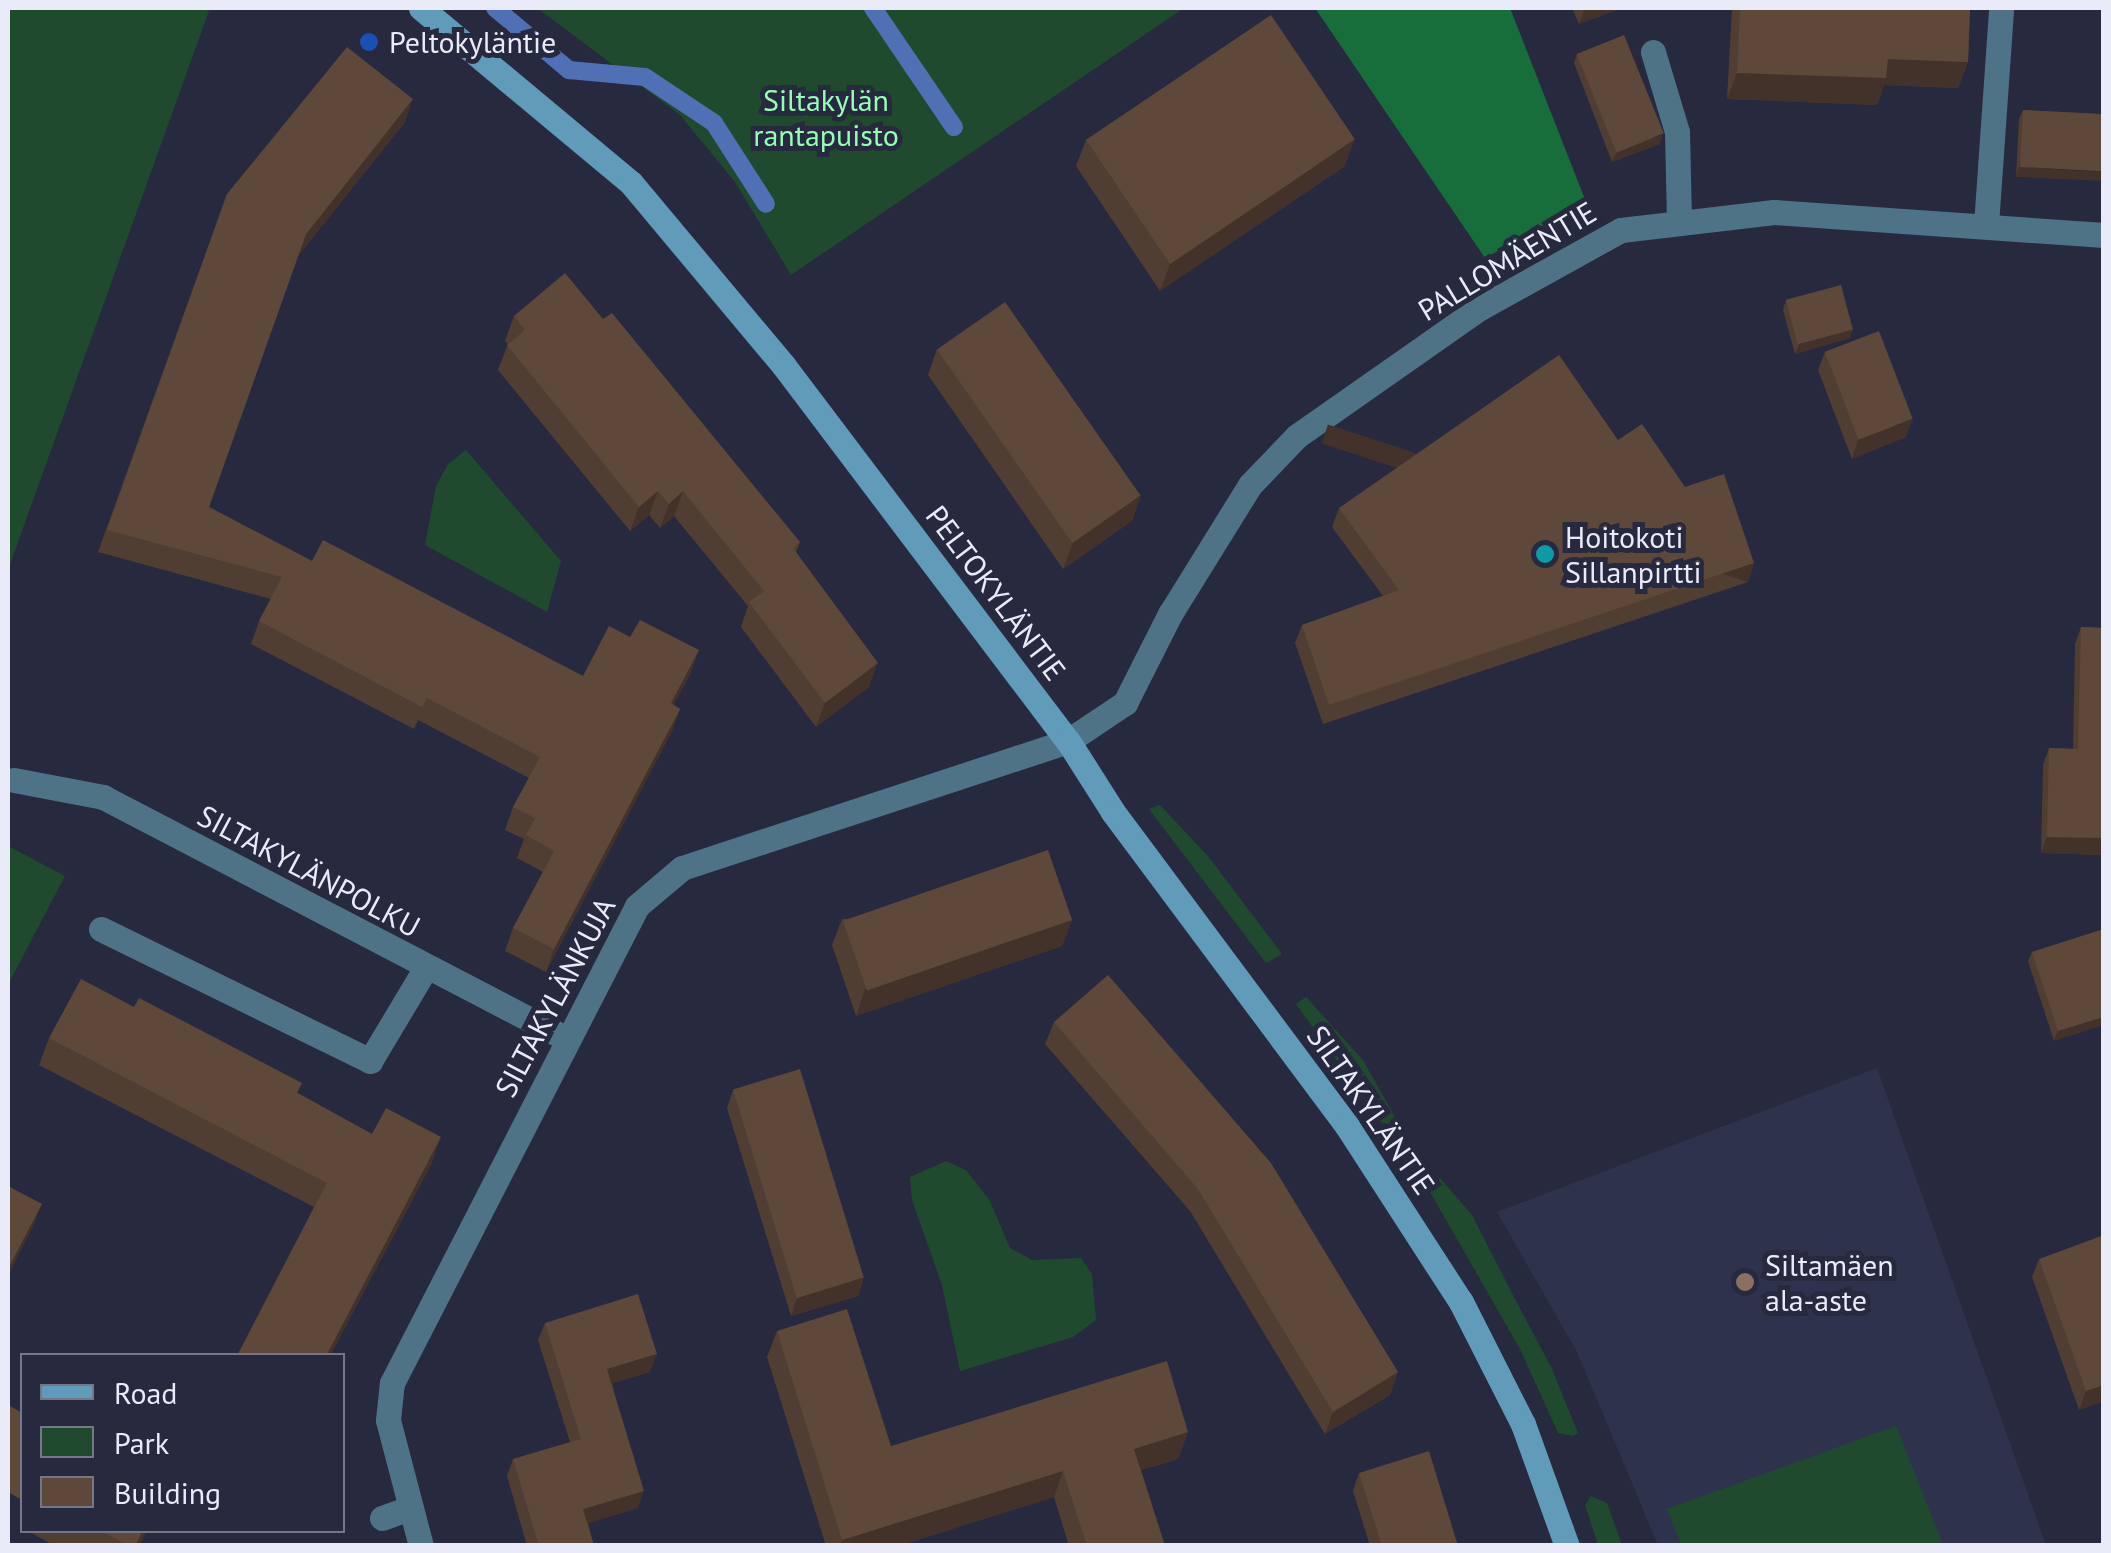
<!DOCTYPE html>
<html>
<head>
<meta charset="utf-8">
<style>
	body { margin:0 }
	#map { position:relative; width:2111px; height:1553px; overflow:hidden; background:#27293e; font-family:"PT Sans",sans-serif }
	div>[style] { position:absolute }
	.built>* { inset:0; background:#2f324d }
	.green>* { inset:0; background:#1f4a2d }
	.forest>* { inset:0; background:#176e3b }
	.stream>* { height:18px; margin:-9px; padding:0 9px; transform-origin:9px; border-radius:9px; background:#5070b5 }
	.lane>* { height:25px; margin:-12.5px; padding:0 12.5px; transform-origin:12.5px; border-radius:12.5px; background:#4f7386 }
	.street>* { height:25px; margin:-12.5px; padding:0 12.5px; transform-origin:12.5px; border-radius:12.5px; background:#4f7386 }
	.secondary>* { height:25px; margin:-12.5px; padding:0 12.5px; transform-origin:12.5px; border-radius:12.5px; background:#609bba }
	.wall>* { inset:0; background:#513e32; transform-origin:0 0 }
	.shaded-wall>* { inset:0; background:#423229; transform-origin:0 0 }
	.building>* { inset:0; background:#5e483a; transform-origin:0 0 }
	.dots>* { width:28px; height:28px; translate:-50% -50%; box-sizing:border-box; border:5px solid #27293e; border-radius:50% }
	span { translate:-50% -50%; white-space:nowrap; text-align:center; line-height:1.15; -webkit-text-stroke:10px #27293e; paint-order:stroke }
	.poi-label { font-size:30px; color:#e9ebf9 }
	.left { translate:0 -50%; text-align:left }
	.park-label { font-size:30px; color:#94feb4 }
	.street-label { font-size:30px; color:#e9ebf9 }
	.frame { position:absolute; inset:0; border:10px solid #e9ebf9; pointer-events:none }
	.legend { position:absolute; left:20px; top:1353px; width:325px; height:180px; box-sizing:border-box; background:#27293e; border:2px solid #757789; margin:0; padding:12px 18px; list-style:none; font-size:30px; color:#e9ebf9 }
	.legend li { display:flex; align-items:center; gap:20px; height:50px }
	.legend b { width:50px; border:2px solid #757789 }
</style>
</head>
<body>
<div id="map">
	<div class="built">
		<i style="clip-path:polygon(1877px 1068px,2046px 1545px,1658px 1545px,1577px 1352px,1497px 1212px)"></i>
	</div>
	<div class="green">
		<i style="clip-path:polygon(8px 8px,210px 8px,8px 570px)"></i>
		<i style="clip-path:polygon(537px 8px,1184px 8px,791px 275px,735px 182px,680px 115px)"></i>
		<i style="clip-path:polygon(466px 450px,561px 561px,547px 612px,425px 545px,436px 486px,448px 464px)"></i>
		<i style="clip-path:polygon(1160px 805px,1208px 856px,1282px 954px,1266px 963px,1149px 809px)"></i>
		<i style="clip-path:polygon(8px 846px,65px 876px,8px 985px)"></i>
		<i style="clip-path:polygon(1306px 997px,1363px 1060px,1401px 1128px,1381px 1122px,1296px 1004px)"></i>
		<i style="clip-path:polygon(946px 1161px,966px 1170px,990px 1201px,1010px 1248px,1032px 1260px,1081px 1258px,1092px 1274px,1096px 1320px,1073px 1337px,960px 1371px,942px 1285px,912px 1200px,910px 1177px)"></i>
		<i style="clip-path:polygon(1440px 1178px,1472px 1215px,1515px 1299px,1552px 1369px,1578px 1433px,1573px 1436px,1558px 1433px,1520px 1349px,1430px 1192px)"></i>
		<i style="clip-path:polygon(1896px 1426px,1943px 1545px,1681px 1545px,1667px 1509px)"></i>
		<i style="clip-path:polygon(1591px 1496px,1607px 1503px,1622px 1545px,1598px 1545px,1585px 1505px)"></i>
	</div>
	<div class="forest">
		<i style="clip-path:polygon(1315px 8px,1510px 8px,1586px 202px,1485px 258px)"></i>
	</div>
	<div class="stream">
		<i style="left:495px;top:8px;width:97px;rotate:40deg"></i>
		<i style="left:569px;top:70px;width:76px;rotate:5.3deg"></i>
		<i style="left:645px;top:77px;width:83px;rotate:33.7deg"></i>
		<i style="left:714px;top:123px;width:96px;rotate:57.3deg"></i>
		<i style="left:873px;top:8px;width:144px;rotate:55.8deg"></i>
	</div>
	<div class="lane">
		<i style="left:1653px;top:52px;width:84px;rotate:73.3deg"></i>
		<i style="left:1677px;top:132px;width:90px;rotate:88.7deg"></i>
		<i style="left:1986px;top:225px;width:218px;rotate:-86deg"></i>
		<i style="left:101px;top:929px;width:300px;rotate:26.1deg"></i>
		<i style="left:370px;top:1061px;width:107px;rotate:-59.1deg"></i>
		<i style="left:382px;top:1518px;width:30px;rotate:-20deg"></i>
	</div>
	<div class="street">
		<i style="left:14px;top:780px;width:91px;rotate:10.8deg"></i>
		<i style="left:103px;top:797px;width:523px;rotate:27.54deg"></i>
		<i style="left:421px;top:1546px;width:130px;rotate:-104.7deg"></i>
		<i style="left:388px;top:1420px;width:37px;rotate:-84deg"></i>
		<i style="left:392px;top:1383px;width:536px;rotate:-62.81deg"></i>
		<i style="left:637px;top:906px;width:59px;rotate:-40.2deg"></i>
		<i style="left:682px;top:868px;width:406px;rotate:-18.2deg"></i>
		<i style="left:1068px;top:741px;width:69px;rotate:-33.7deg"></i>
		<i style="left:1125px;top:703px;width:100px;rotate:-63.2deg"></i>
		<i style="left:1170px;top:614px;width:152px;rotate:-58.2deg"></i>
		<i style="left:1250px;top:485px;width:68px;rotate:-46.2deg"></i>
		<i style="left:1297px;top:436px;width:223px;rotate:-35deg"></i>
		<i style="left:1480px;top:308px;width:161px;rotate:-29deg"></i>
		<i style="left:1621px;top:230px;width:154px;rotate:-6.7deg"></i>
		<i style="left:1774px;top:212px;width:331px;rotate:4deg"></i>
	</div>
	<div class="secondary">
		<i style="left:421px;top:8px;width:273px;rotate:39.8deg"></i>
		<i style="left:631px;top:183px;width:239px;rotate:50.1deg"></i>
		<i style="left:784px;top:366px;width:470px;rotate:52.9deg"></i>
		<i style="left:1068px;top:741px;width:84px;rotate:57.6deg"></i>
		<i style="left:1113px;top:812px;width:392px;rotate:53.3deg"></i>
		<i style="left:1347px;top:1126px;width:210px;rotate:57.1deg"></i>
		<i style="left:1461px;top:1302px;width:137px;rotate:63.1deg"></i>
		<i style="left:1523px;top:1424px;width:130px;rotate:70.2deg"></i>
	</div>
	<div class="wall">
		<i style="clip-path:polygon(1572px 8px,1622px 8px,1579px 24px)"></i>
		<i style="clip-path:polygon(1732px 8px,1970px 8px,1968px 62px,1958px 88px,1884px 85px,1877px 105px,1727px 99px)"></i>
		<i style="clip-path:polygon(1577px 54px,1660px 144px,1612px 162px,1574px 63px)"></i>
		<i style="clip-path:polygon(2023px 110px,2104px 114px,2016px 177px,2019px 119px)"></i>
		<i style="clip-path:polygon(405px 122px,298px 256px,209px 507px,312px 561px,583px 676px,691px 673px,673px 705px,680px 709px,672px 731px,546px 972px,505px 951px,513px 928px,543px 872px,517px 858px,524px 839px,505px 830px,513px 807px,529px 778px,418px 720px,414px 729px,251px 644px,259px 621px,271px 599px,98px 552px,227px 194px)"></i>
		<i style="clip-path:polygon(1086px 140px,1345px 166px,1160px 291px,1076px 166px)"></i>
		<i style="clip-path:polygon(1786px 300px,1850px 338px,1795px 354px,1783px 310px)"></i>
		<i style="clip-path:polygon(514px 316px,603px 319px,800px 542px,796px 552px,869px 687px,816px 727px,741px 627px,748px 606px,674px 516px,660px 528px,649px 515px,630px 531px,498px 370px,508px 344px,505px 341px)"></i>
		<i style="clip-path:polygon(937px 349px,1141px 495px,1132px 521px,1063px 569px,928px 375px)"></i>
		<i style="clip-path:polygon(1825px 352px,1906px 437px,1852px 459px,1818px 370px)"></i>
		<i style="clip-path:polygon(1618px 440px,1685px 487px,1754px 563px,1748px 582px,1323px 724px,1295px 643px,1302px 625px,1383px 596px,1332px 527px,1339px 508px)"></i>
		<i style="clip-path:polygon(2081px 627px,2104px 628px,2104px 855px,2041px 853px,2043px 765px,2049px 748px,2073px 749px,2075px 644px)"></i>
		<i style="clip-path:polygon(842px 919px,1072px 920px,1062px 946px,856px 1016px,832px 945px)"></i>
		<i style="clip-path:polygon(2104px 929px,2054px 1041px,2028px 961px,2032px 952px)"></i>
		<i style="clip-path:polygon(1054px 1022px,1398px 1372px,1390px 1395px,1325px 1434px,1190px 1211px,1045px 1044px)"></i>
		<i style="clip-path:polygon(49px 1038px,298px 1093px,372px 1134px,432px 1163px,330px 1356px,237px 1356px,314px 1207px,39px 1065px)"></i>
		<i style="clip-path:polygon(733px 1090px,864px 1277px,858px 1296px,791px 1316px,727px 1108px)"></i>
		<i style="clip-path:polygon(2039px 1259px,2104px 1401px,2079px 1410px,2032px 1277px)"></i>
		<i style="clip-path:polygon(545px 1323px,650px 1372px,612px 1383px,638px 1508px,588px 1523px,594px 1546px,527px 1546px,507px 1476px,513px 1459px,570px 1442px,538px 1340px)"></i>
		<i style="clip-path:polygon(777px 1331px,891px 1446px,1188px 1432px,1178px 1459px,1141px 1470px,1165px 1546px,1069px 1546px,1054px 1497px,898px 1546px,826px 1546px,767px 1357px)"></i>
		<i style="left:8px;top:1405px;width:16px;height:115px;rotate:30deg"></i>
		<i style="clip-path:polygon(1359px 1473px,1458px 1546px,1370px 1546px,1353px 1491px)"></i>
		<i style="clip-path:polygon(26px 1530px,147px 1530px,139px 1546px,75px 1546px,72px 1544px,71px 1546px,55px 1546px)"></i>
	</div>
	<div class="shaded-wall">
		<i style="clip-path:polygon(1585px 8px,1622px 8px,1579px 24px)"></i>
		<i style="clip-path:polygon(1888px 59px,1968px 62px,1958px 88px,1884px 85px,1877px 105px,1727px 99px,1737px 73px)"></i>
		<i style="clip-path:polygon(413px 99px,405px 122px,298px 256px,306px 234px)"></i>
		<i style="clip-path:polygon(1663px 134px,1660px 144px,1612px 162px,1616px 153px)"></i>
		<i style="clip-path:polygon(1355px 139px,1345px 166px,1160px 291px,1170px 264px)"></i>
		<i style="clip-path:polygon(2019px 167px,2104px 172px,2104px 181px,2016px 177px)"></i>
		<i style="clip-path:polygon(1853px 329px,1850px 338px,1795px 354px,1799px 344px)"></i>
		<i style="clip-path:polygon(1913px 419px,1906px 437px,1852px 459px,1858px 440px)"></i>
		<i style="clip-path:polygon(658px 491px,649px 515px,630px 531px,639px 507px)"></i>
		<i style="clip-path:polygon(683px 491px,674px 516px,660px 528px,669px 504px)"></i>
		<i style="clip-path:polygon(1141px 495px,1132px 521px,1063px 569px,1073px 543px)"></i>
		<i style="left:1754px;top:563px;width:20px;height:448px;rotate:108deg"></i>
		<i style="clip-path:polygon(699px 650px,691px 673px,662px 726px,671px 703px)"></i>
		<i style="clip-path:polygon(878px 663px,869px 687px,816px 727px,825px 703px)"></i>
		<i style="clip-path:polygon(680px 709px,672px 731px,546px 972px,554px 949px)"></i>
		<i style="clip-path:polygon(2047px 837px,2104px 838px,2104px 855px,2041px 853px)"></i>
		<i style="clip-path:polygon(1072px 920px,1062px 946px,856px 1016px,865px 989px)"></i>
		<i style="clip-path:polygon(2104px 1017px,2104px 1025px,2054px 1041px,2058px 1031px)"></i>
		<i style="clip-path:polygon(441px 1137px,432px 1163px,330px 1356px,326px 1356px)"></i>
		<i style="clip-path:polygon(42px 1204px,33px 1227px,8px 1276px,8px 1269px)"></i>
		<i style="clip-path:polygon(864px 1277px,858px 1296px,791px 1316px,797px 1298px)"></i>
		<i style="clip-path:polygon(657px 1354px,650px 1372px,601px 1387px,607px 1369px)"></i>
		<i style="clip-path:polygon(1398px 1372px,1390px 1395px,1325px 1434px,1333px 1412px)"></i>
		<i style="clip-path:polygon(2104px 1385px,2104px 1401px,2079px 1410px,2086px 1391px)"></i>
		<i style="clip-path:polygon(1188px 1432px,1178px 1459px,1125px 1475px,1134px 1449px)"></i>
		<i style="clip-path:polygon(1063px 1471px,1054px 1497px,898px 1546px,840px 1546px,842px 1540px)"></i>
		<i style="clip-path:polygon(644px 1491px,638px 1508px,577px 1527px,583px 1509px)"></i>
		<i style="clip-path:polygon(143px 1530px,147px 1530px,139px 1546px,135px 1546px)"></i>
	</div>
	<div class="building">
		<i style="clip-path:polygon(1740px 8px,1970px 8px,1968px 62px,1888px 59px,1886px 78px,1737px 73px)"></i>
		<i style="left:1271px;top:15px;width:150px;height:223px;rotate:56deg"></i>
		<i style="left:1624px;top:35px;width:106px;height:51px;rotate:68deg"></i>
		<i style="clip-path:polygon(347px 47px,413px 99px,306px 234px,209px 507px,312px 561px,323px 540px,583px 676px,609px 626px,630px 637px,640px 620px,699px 650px,671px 703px,680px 709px,554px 949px,513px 928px,554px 851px,526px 835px,535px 818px,513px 807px,540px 757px,427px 698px,422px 707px,259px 621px,282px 577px,107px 530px,227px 194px)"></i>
		<i style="left:2023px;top:110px;width:81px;height:57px;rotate:3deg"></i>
		<i style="clip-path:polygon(565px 273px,603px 319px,612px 313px,800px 542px,793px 548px,878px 663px,825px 703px,749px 602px,764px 591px,683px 491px,669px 504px,658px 491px,639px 507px,507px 345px,525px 330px,514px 316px)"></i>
		<i style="left:1841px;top:285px;width:46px;height:57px;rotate:75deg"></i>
		<i style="left:1005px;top:302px;width:236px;height:83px;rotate:55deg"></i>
		<i style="left:1879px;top:331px;width:94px;height:58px;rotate:69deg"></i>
		<i style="clip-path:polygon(1559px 355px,1618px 440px,1642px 424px,1685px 487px,1724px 474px,1754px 563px,1329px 705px,1302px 625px,1399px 590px,1339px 508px)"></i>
		<i style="clip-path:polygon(2081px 627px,2104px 628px,2104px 838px,2047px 837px,2049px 748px,2078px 749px)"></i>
		<i style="left:1048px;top:850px;width:74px;height:217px;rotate:71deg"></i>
		<i style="clip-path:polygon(2104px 929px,2104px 1017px,2058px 1031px,2032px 952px)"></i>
		<i style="clip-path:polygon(1108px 975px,1271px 1163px,1398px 1372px,1333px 1412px,1198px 1189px,1054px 1022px)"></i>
		<i style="clip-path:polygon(81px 979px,134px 1007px,139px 998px,302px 1083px,297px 1093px,372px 1134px,386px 1108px,441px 1137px,326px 1356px,237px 1356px,327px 1183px,49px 1038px)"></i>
		<i style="left:800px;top:1069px;width:218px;height:70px;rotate:73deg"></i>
		<i style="clip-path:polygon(8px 1186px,42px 1204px,8px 1269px)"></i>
		<i style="clip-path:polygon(2104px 1235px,2104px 1385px,2086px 1391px,2039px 1259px)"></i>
		<i style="clip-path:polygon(638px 1294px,657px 1354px,607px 1369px,644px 1491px,583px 1509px,594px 1546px,539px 1546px,513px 1459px,581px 1439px,545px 1323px)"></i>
		<i style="clip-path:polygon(847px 1309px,891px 1446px,1167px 1361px,1188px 1432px,1134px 1449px,1165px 1546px,1087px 1546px,1063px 1471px,842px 1540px,777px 1331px)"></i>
		<i style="clip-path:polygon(8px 1405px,22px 1413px,22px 1500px,8px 1492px)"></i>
		<i style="clip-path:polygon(1429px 1451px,1458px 1546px,1382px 1546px,1359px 1473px)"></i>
		<i style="clip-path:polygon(100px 1530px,143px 1530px,135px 1546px,128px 1546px)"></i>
	</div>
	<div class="dots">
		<i style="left:369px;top:42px;background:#1a4fb4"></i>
		<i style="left:1545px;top:554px;background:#0f9aa8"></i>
		<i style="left:1745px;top:1282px;background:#8d6e63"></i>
	</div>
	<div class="poi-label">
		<span class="left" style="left:389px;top:42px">Peltokyläntie</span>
		<span class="left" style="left:1565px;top:554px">Hoitokoti<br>Sillanpirtti</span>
		<span class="left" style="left:1765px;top:1282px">Siltamäen<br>ala-aste</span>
	</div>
	<div class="park-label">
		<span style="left:826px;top:117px">Siltakylän<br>rantapuisto</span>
	</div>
	<div class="street-label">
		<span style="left:1507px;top:261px;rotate:-31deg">PALLOMÄENTIE</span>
		<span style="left:996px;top:593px;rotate:53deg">PELTOKYLÄNTIE</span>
		<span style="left:309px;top:871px;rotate:28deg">SILTAKYLÄNPOLKU</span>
		<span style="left:555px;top:997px;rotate:-62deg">SILTAKYLÄNKUJA</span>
		<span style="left:1371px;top:1110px;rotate:55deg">SILTAKYLÄNTIE</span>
	</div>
	<div class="frame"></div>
	<ul class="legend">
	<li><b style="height:12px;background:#609bba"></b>Road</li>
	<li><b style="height:28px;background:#1f4a2d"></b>Park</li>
	<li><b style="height:28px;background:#5e483a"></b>Building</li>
	</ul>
</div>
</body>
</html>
